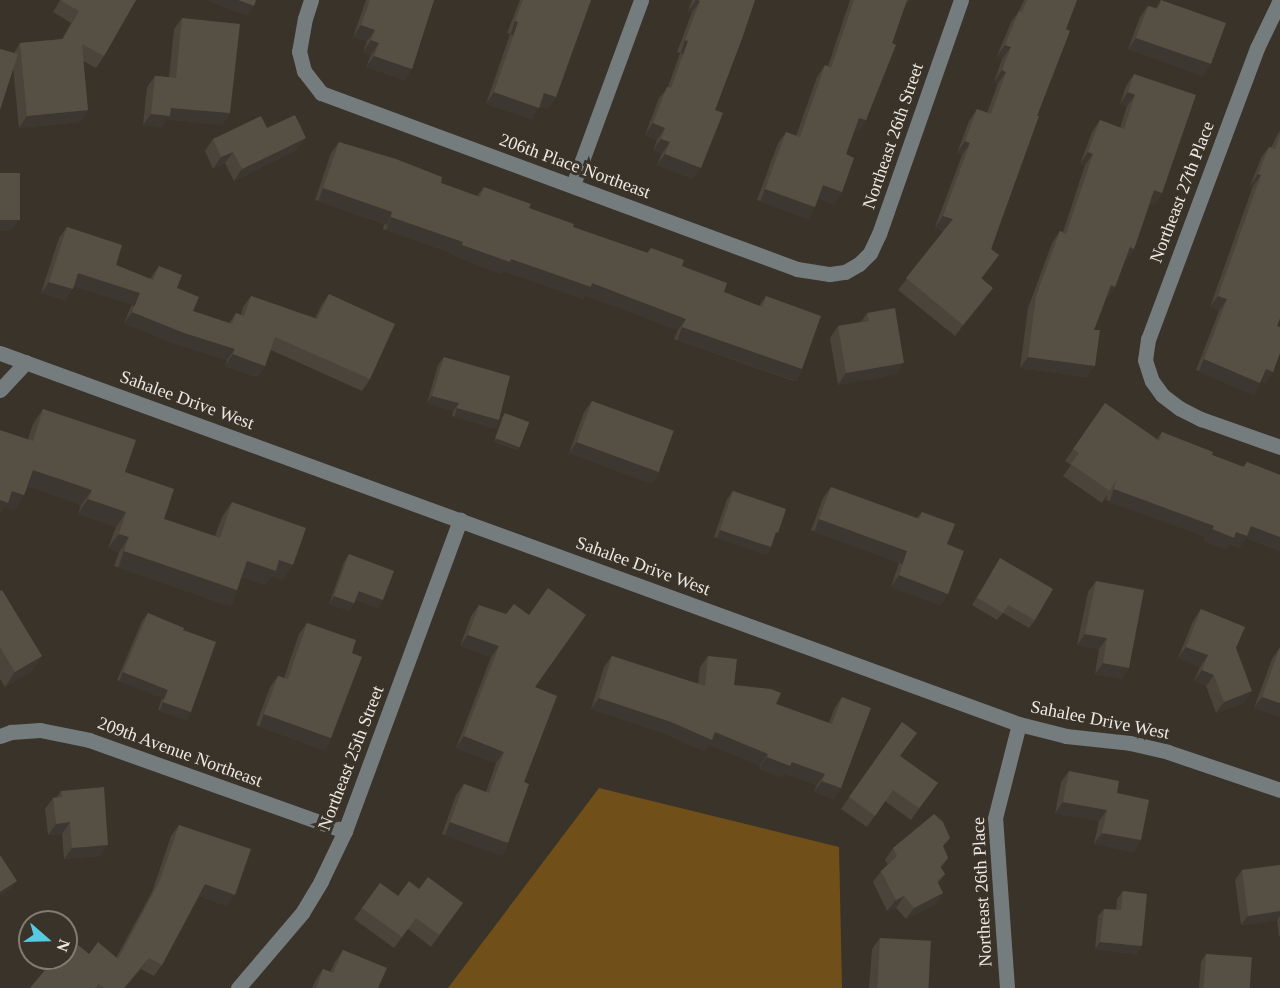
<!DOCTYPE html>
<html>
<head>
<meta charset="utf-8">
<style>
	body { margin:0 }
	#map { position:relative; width:1280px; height:988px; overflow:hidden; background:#3a3329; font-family:Georgia,serif }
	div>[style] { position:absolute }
	.green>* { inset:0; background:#704f19 }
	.minor>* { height:15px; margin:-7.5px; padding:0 7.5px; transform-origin:7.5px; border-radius:7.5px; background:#757c7e }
	.wall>* { inset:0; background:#4a443a }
	.shaded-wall>* { inset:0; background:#3c3730; transform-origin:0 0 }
	.building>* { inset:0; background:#564f44; transform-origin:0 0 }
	span { translate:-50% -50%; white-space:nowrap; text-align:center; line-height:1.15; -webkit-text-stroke:6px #3a3329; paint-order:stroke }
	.street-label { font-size:18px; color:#ede8e2 }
	.north { position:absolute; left:18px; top:910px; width:60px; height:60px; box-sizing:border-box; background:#3a3329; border:2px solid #827b73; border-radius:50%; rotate:110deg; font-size:16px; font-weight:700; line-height:24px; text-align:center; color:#ede8e2 }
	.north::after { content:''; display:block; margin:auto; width:21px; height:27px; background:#58c9e3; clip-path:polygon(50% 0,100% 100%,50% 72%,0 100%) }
</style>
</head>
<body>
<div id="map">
	<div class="green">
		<i style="clip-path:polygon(599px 788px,839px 847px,842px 988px,448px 988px)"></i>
	</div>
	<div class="minor">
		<i style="left:311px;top:0;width:19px;rotate:108deg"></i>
		<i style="left:305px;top:18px;width:34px;rotate:100deg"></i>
		<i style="left:299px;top:51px;width:21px;rotate:76deg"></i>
		<i style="left:304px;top:71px;width:28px;rotate:52deg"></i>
		<i style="left:321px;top:93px;width:507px;rotate:20.29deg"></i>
		<i style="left:797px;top:269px;width:33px;rotate:9deg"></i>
		<i style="left:830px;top:274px;width:15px;rotate:-8deg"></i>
		<i style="left:845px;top:272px;width:16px;rotate:-30deg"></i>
		<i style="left:859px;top:264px;width:16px;rotate:-45deg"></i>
		<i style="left:870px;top:253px;width:21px;rotate:-65deg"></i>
		<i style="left:879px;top:234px;width:248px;rotate:-70.7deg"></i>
		<i style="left:1280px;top:0;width:53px;rotate:115.6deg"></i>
		<i style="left:1257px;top:48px;width:311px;rotate:110.5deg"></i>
		<i style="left:1148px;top:339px;width:21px;rotate:98deg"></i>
		<i style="left:1145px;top:360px;width:22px;rotate:72deg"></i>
		<i style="left:1152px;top:381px;width:17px;rotate:54deg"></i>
		<i style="left:1162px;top:395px;width:21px;rotate:37deg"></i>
		<i style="left:1179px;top:408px;width:25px;rotate:27deg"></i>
		<i style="left:1201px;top:419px;width:84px;rotate:19.5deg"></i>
		<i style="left:573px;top:185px;width:197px;rotate:-69.8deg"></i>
		<i style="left:0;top:353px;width:1084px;rotate:20.01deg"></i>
		<i style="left:1019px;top:724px;width:49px;rotate:14.3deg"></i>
		<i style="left:1066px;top:736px;width:64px;rotate:6.2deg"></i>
		<i style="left:1130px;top:743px;width:39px;rotate:13deg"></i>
		<i style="left:1168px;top:752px;width:118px;rotate:18.7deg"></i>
		<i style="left:0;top:390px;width:38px;rotate:-47deg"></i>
		<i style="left:0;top:736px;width:12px;rotate:-20deg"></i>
		<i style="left:11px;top:732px;width:29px;rotate:-4deg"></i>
		<i style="left:40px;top:730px;width:50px;rotate:11.5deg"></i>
		<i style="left:89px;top:740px;width:272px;rotate:19.6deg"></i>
		<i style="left:238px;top:988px;width:99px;rotate:-49.5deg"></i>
		<i style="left:302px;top:913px;width:37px;rotate:-59deg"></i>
		<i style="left:321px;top:881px;width:55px;rotate:-64.4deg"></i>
		<i style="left:345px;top:831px;width:332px;rotate:-69.7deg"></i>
		<i style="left:1007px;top:988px;width:170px;rotate:-94deg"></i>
		<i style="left:995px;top:818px;width:97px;rotate:-75.7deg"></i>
	</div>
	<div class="wall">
		<i style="clip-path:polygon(60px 0,136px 0,104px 56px,96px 68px,83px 61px,88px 110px,80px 122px,19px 128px,13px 67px,14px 53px,20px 43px,62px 39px,71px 23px,53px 12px)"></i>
		<i style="clip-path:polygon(366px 0,434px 0,412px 69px,404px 80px,366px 67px,371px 55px,363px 52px,367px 41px,353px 37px)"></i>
		<i style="clip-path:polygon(520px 0,591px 0,556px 97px,548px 109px,540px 106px,531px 119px,486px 104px,510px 34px,507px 33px)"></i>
		<i style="clip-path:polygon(692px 0,755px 0,715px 110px,693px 179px,657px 165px,662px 153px,653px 150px,657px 140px,645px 135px,659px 98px,668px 87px,680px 53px,677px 52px,692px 12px,688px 11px)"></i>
		<i style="clip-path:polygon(850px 0,909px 0,905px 5px,866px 120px,858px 131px,854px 130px,846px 154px,842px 192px,834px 204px,818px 198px,807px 218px,757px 200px,778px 143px,786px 132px,796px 136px,817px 77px,825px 65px,828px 66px)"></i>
		<i style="clip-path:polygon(1024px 0,1077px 0,1066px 29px,991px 249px,999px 255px,982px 278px,985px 299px,955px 336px,898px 290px,944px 231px,935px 227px,962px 155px,957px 153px,969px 121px,977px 109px,987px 113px,998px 83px,994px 82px,1002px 59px,997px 56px,1011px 22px,1019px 11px)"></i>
		<i style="clip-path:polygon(1161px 0,1203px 76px,1128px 49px,1140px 17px,1148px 6px,1156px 8px)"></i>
		<i style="clip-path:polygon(182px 18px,230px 113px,222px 125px,167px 119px,162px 127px,143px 125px,147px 87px,155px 76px,169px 77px,174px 29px)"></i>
		<i style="clip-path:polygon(1134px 74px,1162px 193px,1154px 204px,1150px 203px,1134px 249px,1126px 260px,1125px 260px,1115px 287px,1107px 298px,1106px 298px,1094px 330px,1087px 377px,1020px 368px,1028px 308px,1052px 243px,1060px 231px,1063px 232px,1085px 165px,1080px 164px,1092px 132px,1100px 120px,1120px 128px,1127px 106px,1120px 104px,1126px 86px)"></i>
		<i style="clip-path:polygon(267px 128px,298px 149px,234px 181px,225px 163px,213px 169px,205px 151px,213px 139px)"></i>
		<i style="clip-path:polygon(1280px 131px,1280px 318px,1277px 326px,1273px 372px,1265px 383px,1261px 381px,1252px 394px,1196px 370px,1219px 311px,1210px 307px,1253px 186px,1250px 186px,1261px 158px,1269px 147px,1271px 148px,1276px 137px)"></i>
		<i style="clip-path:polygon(339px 142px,441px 183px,477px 196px,484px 187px,529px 208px,573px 227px,647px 253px,651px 248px,682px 266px,724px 292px,759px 306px,766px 296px,802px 369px,794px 381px,674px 339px,678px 330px,585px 295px,583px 299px,504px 271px,502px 274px,454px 256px,455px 254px,383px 229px,384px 224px,315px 200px,331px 153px)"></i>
		<i style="clip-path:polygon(67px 227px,116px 265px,150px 279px,159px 266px,193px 311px,229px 323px,236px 313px,241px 315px,243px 307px,251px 296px,315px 318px,321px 306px,329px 294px,370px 379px,362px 391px,271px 350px,265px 366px,257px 377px,225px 366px,227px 360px,176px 344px,124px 323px,132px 304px,74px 286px,65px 300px,41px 293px,59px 238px)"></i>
		<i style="clip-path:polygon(867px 313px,896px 374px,838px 385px,830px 338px,838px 326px,861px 322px)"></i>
		<i style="clip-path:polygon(444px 357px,499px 420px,494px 428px,452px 416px,453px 411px,427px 403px,438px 365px)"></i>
		<i style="clip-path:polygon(592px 401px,660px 472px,652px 484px,569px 453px,584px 412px)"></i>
		<i style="clip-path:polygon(1105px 403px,1157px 439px,1162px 432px,1212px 455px,1243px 467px,1247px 462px,1280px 475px,1280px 551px,1246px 538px,1239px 548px,1229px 544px,1226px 549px,1204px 541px,1206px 537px,1106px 500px,1107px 495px,1102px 503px,1063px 476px,1071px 465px,1065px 461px)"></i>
		<i style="clip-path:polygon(43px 409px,125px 472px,164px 519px,215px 536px,222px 517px,232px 502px,283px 580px,272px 576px,265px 585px,241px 577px,237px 590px,226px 605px,114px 566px,119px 552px,108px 548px,116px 527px,78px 514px,81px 505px,28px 486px,24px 495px,14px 510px,5px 507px,33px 424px)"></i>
		<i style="clip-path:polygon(505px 413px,518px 450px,494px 442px,502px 417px)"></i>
		<i style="clip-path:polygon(831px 487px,917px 518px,922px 512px,947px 544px,948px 594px,940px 605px,891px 587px,899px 563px,811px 530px,823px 498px)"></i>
		<i style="clip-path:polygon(733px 491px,773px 540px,765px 554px,714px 537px,727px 499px)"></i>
		<i style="clip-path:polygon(349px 554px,383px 600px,378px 608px,356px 600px,349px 611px,329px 604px,344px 562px)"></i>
		<i style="clip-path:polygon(1000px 558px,1035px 620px,1029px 628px,1003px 613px,997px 620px,972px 605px)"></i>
		<i style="clip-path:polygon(1096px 581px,1129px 668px,1121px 679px,1095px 674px,1099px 649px,1077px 645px,1088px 592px)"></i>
		<i style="clip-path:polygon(0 591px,42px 656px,32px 671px,5px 687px,0 679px)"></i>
		<i style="clip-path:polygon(479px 605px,535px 687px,524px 782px,500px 855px,442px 834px,456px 795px,464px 784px,486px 792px,496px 763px,456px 748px,491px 657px,460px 646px,471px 616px)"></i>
		<i style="clip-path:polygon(1201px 609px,1236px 648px,1244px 703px,1216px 713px,1206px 686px,1194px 681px,1200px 667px,1178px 658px,1193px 621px)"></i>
		<i style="clip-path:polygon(148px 613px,183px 630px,191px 712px,186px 720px,158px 710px,162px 698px,117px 680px,142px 621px)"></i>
		<i style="clip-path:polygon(307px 623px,352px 653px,331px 738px,323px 749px,256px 725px,270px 687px,278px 676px,284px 678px,299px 634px)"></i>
		<i style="clip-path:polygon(1280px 647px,1280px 717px,1254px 708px,1272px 659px)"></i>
		<i style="clip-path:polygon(612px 656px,698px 684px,700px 667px,708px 656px,734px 685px,776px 704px,829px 723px,834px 709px,842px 697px,841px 788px,833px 799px,814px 792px,817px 785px,785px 774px,782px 777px,759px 769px,760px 766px,709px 744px,704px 751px,663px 733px,591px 709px,604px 667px)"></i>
		<i style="clip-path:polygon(902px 722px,900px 756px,938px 783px,911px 820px,885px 801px,867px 827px,841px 809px)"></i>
		<i style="clip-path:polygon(1069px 771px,1117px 793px,1141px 840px,1133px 852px,1094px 844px,1099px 821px,1055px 813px,1061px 782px)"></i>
		<i style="clip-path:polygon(61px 791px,100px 856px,64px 859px,62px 834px,48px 835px,45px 809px,53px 798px,57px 797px)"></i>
		<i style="clip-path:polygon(179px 825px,227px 906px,199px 896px,162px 965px,154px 976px,141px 969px,125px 988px,30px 988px,89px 954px,116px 958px,152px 892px,171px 836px)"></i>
		<i style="clip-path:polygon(893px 848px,944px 848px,948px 858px,941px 868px,945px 874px,938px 883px,943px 893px,935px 905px,906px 919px,896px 908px,887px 911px,873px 882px,881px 871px,888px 865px,885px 860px)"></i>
		<i style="clip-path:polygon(1280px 865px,1280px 936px,1279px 936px,1277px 920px,1241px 925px,1235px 880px,1242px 870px)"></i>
		<i style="clip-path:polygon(380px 883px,398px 896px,419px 889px,463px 903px,431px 947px,408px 929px,394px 948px,354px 919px)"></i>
		<i style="clip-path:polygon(1123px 891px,1142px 946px,1137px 954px,1095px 949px,1098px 916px,1104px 909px,1116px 910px,1117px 899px)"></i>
		<i style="clip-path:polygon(880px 938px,928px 988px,869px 988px,872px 949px)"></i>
		<i style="clip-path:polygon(343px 950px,378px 988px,312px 988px,315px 981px,323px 969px,330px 972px,335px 962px)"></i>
		<i style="clip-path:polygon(1206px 954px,1250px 988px,1199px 988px,1201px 962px)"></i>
	</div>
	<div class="shaded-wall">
		<i style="clip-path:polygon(205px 0,238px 0,254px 6px,247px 16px)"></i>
		<i style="clip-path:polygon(696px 0,700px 1px,692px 12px,688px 11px)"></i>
		<i style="left:515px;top:21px;width:3px;height:14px;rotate:18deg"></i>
		<i style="clip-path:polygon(361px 25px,375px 30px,367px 41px,353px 37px)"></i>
		<i style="clip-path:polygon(1136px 38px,1211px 64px,1203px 76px,1128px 49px)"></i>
		<i style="clip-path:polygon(371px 40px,379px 43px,371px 55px,363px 52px)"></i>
		<i style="left:685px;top:40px;width:3px;height:14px;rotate:18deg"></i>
		<i style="clip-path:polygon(1005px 45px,1011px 47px,1002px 59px,997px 56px)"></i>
		<i style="clip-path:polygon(374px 56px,412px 69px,404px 80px,366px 67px)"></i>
		<i style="clip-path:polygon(1002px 70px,1006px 72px,998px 83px,994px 82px)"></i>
		<i style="clip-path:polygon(494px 92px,539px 108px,531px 119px,486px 104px)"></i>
		<i style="clip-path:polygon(1128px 92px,1135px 95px,1127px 106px,1120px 104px)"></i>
		<i style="clip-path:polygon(544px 93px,556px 97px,548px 109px,536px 104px)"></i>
		<i style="clip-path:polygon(171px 108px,230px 113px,222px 125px,167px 119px,162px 127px,143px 125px,151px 114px)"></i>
		<i style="clip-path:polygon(88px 110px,80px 122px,19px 128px,27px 116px)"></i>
		<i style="clip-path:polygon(859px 118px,866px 120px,858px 131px,851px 129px)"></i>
		<i style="clip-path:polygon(653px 123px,665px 128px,657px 140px,645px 135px)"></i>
		<i style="clip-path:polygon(306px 138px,298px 149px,234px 181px,242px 169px)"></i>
		<i style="clip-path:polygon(661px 139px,670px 142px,662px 153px,653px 150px)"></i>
		<i style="clip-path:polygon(965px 141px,970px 143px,962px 155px,957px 153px)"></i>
		<i style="clip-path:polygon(233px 152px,225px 163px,213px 169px,221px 157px)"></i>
		<i style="clip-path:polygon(1088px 152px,1093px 154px,1085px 165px,1080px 164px)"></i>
		<i style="clip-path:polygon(665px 154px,701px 168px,693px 179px,657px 165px)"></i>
		<i style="clip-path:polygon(1258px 174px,1261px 175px,1253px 186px,1250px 186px)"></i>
		<i style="clip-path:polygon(823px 185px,842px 192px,834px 204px,815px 197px)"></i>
		<i style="left:323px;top:188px;width:73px;height:14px;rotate:19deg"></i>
		<i style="left:765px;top:189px;width:53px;height:14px;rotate:20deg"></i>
		<i style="clip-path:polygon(1154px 190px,1162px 193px,1154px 204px,1146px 201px)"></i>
		<i style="clip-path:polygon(943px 216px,953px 219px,945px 231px,935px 227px)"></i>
		<i style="left:391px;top:217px;width:76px;height:14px;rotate:19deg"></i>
		<i style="clip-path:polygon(0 220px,19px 220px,11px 231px,0 231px)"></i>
		<i style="clip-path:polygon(462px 245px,592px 283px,686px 319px,678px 330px,585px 295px,583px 299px,504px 271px,502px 274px,454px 256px)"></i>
		<i style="clip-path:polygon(1130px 247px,1134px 249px,1126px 260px,1122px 259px)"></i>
		<i style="left:78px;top:273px;width:65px;height:14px;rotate:18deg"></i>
		<i style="clip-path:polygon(49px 282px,73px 289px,65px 300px,41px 293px)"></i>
		<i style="clip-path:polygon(1111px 285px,1115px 287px,1107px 298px,1103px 297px)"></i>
		<i style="clip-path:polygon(993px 288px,985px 299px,955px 336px,963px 325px)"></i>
		<i style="clip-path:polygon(1218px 296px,1227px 299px,1219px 311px,1210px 307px)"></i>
		<i style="clip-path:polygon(132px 312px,235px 349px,227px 360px,176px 344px,124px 323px)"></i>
		<i style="left:682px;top:327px;width:127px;height:14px;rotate:19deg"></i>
		<i style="clip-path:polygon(233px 354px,265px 366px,257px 377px,225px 366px)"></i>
		<i style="clip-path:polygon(1028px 357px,1095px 366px,1087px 377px,1020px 368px)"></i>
		<i style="left:1204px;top:359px;width:61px;height:14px;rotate:23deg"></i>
		<i style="clip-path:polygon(904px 363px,896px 374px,838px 385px,846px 373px)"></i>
		<i style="clip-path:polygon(1266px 369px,1273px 372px,1265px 383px,1258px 380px)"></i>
		<i style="clip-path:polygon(432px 396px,459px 403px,453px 411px,427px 403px)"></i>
		<i style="left:457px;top:408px;width:44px;height:9px;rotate:16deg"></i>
		<i style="left:496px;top:438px;width:25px;height:4px;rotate:18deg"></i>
		<i style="clip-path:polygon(577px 442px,660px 472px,652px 484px,569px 453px)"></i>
		<i style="clip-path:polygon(33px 470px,92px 490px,81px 505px,23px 485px)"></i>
		<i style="left:1114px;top:489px;width:107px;height:14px;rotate:20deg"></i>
		<i style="clip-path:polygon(12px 491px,24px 495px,14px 510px,5px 507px,0 515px,0 500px)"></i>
		<i style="clip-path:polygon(88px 499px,126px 512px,116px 527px,78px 514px)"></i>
		<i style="left:819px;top:519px;width:94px;height:14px;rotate:20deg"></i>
		<i style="clip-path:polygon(1251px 526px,1280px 537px,1280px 551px,1246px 538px,1239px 548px,1229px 544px,1226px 549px,1204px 541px,1212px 529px,1236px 532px)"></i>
		<i style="left:720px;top:530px;width:54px;height:9px;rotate:18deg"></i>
		<i style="clip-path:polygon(119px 534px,129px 537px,119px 552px,108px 548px)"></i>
		<i style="left:124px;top:551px;width:120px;height:18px;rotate:19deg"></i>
		<i style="clip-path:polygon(279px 560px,293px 565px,283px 580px,272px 576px,265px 585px,236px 576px,247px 561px)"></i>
		<i style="clip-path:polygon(899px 575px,948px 594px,940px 605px,891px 587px)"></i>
		<i style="clip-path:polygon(359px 591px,383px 600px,378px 608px,353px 599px)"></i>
		<i style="clip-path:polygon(334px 596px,354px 603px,349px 611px,329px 604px)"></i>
		<i style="clip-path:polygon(1085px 634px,1107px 638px,1099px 649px,1077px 645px)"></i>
		<i style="clip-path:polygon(468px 635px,499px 646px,491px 657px,460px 646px)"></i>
		<i style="clip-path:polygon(1186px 647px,1208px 655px,1200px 667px,1178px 658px)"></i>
		<i style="clip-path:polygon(42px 656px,32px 671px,5px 687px,15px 672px)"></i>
		<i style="clip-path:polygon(1103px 663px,1129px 668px,1121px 679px,1095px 674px)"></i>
		<i style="clip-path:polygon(1202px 670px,1214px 675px,1206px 686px,1194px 681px)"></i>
		<i style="left:123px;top:672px;width:48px;height:10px;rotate:22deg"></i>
		<i style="clip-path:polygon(1252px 691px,1244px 703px,1216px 713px,1224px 702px)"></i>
		<i style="clip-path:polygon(1262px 697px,1280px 703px,1280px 717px,1254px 708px)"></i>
		<i style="clip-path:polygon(599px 698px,715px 732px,768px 754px,760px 766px,709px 744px,704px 751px,663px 733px,591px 709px)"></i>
		<i style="left:163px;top:702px;width:30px;height:9px;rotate:20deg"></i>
		<i style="left:264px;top:714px;width:71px;height:14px;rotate:20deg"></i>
		<i style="clip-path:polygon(464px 736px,504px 752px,496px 763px,456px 748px)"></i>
		<i style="clip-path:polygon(767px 757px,792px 762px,825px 774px,817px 785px,785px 774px,782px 777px,759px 769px)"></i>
		<i style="clip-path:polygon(822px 781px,841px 788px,833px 799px,814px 792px)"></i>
		<i style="clip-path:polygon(1063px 802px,1107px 810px,1099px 821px,1055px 813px)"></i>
		<i style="clip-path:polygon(70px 822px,62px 834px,48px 835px,56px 824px)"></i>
		<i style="left:450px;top:822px;width:62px;height:14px;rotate:20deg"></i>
		<i style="clip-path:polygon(1102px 833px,1141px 840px,1133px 852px,1094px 844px)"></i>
		<i style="clip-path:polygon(108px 845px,100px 856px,64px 859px,72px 848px)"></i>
		<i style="clip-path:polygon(17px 881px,11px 889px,0 896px,0 892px)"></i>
		<i style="clip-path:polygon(205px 884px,235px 895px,227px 906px,197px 895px)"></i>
		<i style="clip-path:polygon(943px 893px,935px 905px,906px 919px,914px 908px)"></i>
		<i style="clip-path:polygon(904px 896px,896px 908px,887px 911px,896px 900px)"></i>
		<i style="clip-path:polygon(1280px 911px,1280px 916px,1277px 920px,1241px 925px,1248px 916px)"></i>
		<i style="clip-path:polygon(1100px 942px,1142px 946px,1137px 954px,1095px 949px)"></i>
		<i style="clip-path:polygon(149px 958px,141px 969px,125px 988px,124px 988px)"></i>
	</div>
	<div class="building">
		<i style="clip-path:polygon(62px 0,136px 0,104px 56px,82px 44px,88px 110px,27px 116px,20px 43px,63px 39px,79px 11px,61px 1px)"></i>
		<i style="clip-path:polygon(238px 0,256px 0,254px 6px)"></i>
		<i style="clip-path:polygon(370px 0,434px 0,412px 69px,374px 56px,379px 43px,371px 40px,375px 30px,361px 25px)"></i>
		<i style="clip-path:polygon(523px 0,591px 0,556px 97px,544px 93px,539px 108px,494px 92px,518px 22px,515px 21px)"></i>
		<i style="clip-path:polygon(698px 0,755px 0,743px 36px,715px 110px,723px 113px,701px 168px,665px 154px,670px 142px,661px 139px,665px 128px,653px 123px,667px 87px,671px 88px,688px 41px,685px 40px,700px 1px)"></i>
		<i style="clip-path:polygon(854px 0,907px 0,892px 43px,896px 45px,866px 120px,859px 118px,846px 154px,854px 158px,842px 192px,823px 185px,815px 207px,765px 189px,786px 132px,800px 137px,825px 65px,831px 68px)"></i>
		<i style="clip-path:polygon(1027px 0,1077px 0,1066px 29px,1070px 31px,1037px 116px,1039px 116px,991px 249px,999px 255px,981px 278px,993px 288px,963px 325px,906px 278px,953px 219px,943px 216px,970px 143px,965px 141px,977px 109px,991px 114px,1006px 72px,1002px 70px,1011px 47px,1005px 45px,1019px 11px,1022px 12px)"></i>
		<i style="clip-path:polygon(1161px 0,1226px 23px,1211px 64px,1136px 38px,1148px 6px,1158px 9px)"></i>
		<i style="clip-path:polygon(182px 18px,240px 24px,230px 113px,171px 108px,170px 116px,151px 114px,155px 76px,176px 78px)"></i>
		<i style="clip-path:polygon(0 49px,18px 54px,0 110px)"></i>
		<i style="clip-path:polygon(1134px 74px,1196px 95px,1162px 193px,1154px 190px,1134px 249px,1130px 247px,1115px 287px,1111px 285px,1094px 330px,1100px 330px,1095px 366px,1028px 357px,1036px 296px,1060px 231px,1066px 234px,1093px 154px,1088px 152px,1100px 120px,1124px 129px,1135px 95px,1128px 92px)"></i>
		<i style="clip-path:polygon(295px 115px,306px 138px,242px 169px,233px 152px,221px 157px,213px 139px,261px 116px,267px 128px)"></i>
		<i style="clip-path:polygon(1280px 135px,1280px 318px,1277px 326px,1280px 327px,1280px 353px,1273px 372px,1266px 369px,1260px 383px,1204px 359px,1227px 299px,1218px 296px,1261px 175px,1258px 174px,1269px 147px,1275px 149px)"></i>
		<i style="clip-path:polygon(339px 142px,396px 159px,442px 177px,441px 183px,480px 197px,484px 187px,531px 204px,529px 208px,574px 224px,573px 227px,648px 253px,651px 248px,684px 260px,682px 266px,727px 283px,724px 292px,762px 307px,766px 296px,821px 316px,802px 369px,682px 327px,686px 319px,592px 283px,591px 287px,511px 259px,510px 262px,462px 245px,463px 242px,391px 217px,392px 212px,323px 188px)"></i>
		<i style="left:0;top:173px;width:20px;height:47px"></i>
		<i style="clip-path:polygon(67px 227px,122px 245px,116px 265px,153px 280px,159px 266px,182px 275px,177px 288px,199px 297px,193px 311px,232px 324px,236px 313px,244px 316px,251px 296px,317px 319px,329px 294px,395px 324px,370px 379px,275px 337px,265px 366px,233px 354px,235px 349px,184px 333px,132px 312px,140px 293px,78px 273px,73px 289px,49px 282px)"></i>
		<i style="clip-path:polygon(895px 308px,904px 363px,846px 373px,838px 326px,869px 321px,867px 313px)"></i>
		<i style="clip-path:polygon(444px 357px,510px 376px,499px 420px,457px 408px,459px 403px,432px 396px)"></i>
		<i style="left:592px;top:401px;width:87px;height:44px;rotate:20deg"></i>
		<i style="clip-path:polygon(1105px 403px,1159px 441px,1162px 432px,1213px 452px,1212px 455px,1244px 467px,1247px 462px,1280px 475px,1280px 537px,1251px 526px,1247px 536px,1236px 532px,1234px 538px,1212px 529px,1214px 526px,1114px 489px,1116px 480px,1110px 491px,1071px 464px,1079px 453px,1073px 449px)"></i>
		<i style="clip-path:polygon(43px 409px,136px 440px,125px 472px,174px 489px,164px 519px,220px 538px,232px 502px,306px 528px,293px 565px,279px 560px,276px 571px,247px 561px,237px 590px,124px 551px,129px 537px,119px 534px,126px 512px,88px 499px,92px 490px,33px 470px,24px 495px,12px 491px,8px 503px,0 500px,0 430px,33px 441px)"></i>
		<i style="left:505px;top:413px;width:26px;height:27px;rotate:21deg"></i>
		<i style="clip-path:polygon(831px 487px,919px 519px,922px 512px,955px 524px,947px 544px,964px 551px,948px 594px,899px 575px,907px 551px,819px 519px)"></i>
		<i style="clip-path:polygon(733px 491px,786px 509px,778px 533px,776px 532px,771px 547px,720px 530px)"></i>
		<i style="clip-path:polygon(349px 554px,394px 571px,383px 600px,359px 591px,354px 603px,334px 596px)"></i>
		<i style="clip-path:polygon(1000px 558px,1053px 589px,1035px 620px,1008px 605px,1003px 613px,977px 598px)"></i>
		<i style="clip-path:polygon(1096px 581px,1144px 590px,1129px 668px,1103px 663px,1107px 638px,1085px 634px)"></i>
		<i style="clip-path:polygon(548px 588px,586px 615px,535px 687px,557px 696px,524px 782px,529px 784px,508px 843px,450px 822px,464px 784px,489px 793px,504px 752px,464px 736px,499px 646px,468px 635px,479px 605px,506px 614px,514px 604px,529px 615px)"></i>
		<i style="clip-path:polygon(2px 590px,42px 656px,15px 672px,0 647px,0 591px)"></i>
		<i style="clip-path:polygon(1201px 609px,1245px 627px,1236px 648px,1252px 691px,1224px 702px,1214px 675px,1202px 670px,1208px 655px,1186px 647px)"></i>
		<i style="clip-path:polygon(148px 613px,184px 628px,183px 630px,216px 642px,191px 712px,163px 702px,168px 690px,123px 672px)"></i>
		<i style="clip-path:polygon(307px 623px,356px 640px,352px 653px,362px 657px,331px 738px,264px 714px,278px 676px,288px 679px)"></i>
		<i style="clip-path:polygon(1280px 647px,1280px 703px,1262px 697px)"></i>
		<i style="clip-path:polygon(612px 656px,705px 686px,708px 656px,737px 659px,734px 685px,771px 689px,781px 693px,776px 704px,832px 724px,842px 697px,871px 708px,841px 788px,822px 781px,825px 774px,792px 762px,790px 766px,767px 757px,768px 754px,715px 732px,712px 740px,671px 722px,599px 698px)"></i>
		<i style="clip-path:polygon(902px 722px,917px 733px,900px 756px,938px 783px,919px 808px,893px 790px,875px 816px,849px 797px)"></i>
		<i style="clip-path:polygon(1069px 771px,1119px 781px,1117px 793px,1149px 800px,1141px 840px,1102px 833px,1107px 810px,1063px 802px)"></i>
		<i style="clip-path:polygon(104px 787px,108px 845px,72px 848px,70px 822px,56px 824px,53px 798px,62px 797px,61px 791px)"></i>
		<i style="clip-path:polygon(934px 814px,943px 822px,950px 838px,943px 846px,948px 858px,940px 866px,945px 874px,937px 881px,943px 893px,914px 908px,904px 896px,896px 900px,881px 871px,897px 856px,893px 848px)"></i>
		<i style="clip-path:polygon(179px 825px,251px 849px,235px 895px,205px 884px,162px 965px,149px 958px,124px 988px,104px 988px,99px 984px,95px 988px,30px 988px,55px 958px,66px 958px,66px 945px,71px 939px,89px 954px,98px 942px,118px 959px,160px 880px)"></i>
		<i style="clip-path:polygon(0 855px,17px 881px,0 892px)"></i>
		<i style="clip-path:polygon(1280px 865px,1280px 911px,1248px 916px,1242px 870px)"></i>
		<i style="clip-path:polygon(428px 877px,463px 903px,439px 935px,416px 918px,402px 937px,362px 908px,380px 883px,398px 896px,409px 881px,419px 889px)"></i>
		<i style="clip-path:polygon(1123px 891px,1147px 894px,1142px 946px,1100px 942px,1104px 909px,1121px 910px)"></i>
		<i style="left:880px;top:938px;width:51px;height:50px;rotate:3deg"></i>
		<i style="clip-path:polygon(343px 950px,387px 968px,378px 988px,316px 988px,323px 969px,333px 973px)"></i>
		<i style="left:1206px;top:954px;width:46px;height:34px;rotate:4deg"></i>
	</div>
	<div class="street-label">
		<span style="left:893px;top:136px;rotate:-71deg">Northeast 26th Street</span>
		<span style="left:575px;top:166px;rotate:20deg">206th Place Northeast</span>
		<span style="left:1182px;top:192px;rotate:-69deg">Northeast 27th Place</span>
		<span style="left:187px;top:400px;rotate:20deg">Sahalee Drive West</span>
		<span style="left:643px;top:566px;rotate:20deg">Sahalee Drive West</span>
		<span style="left:1100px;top:720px;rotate:11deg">Sahalee Drive West</span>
		<span style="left:180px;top:752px;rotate:20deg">209th Avenue Northeast</span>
		<span style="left:351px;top:758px;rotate:-69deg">Northeast 25th Street</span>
		<span style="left:982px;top:892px;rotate:-93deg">Northeast 26th Place</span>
	</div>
	<div class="north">N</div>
</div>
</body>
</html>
